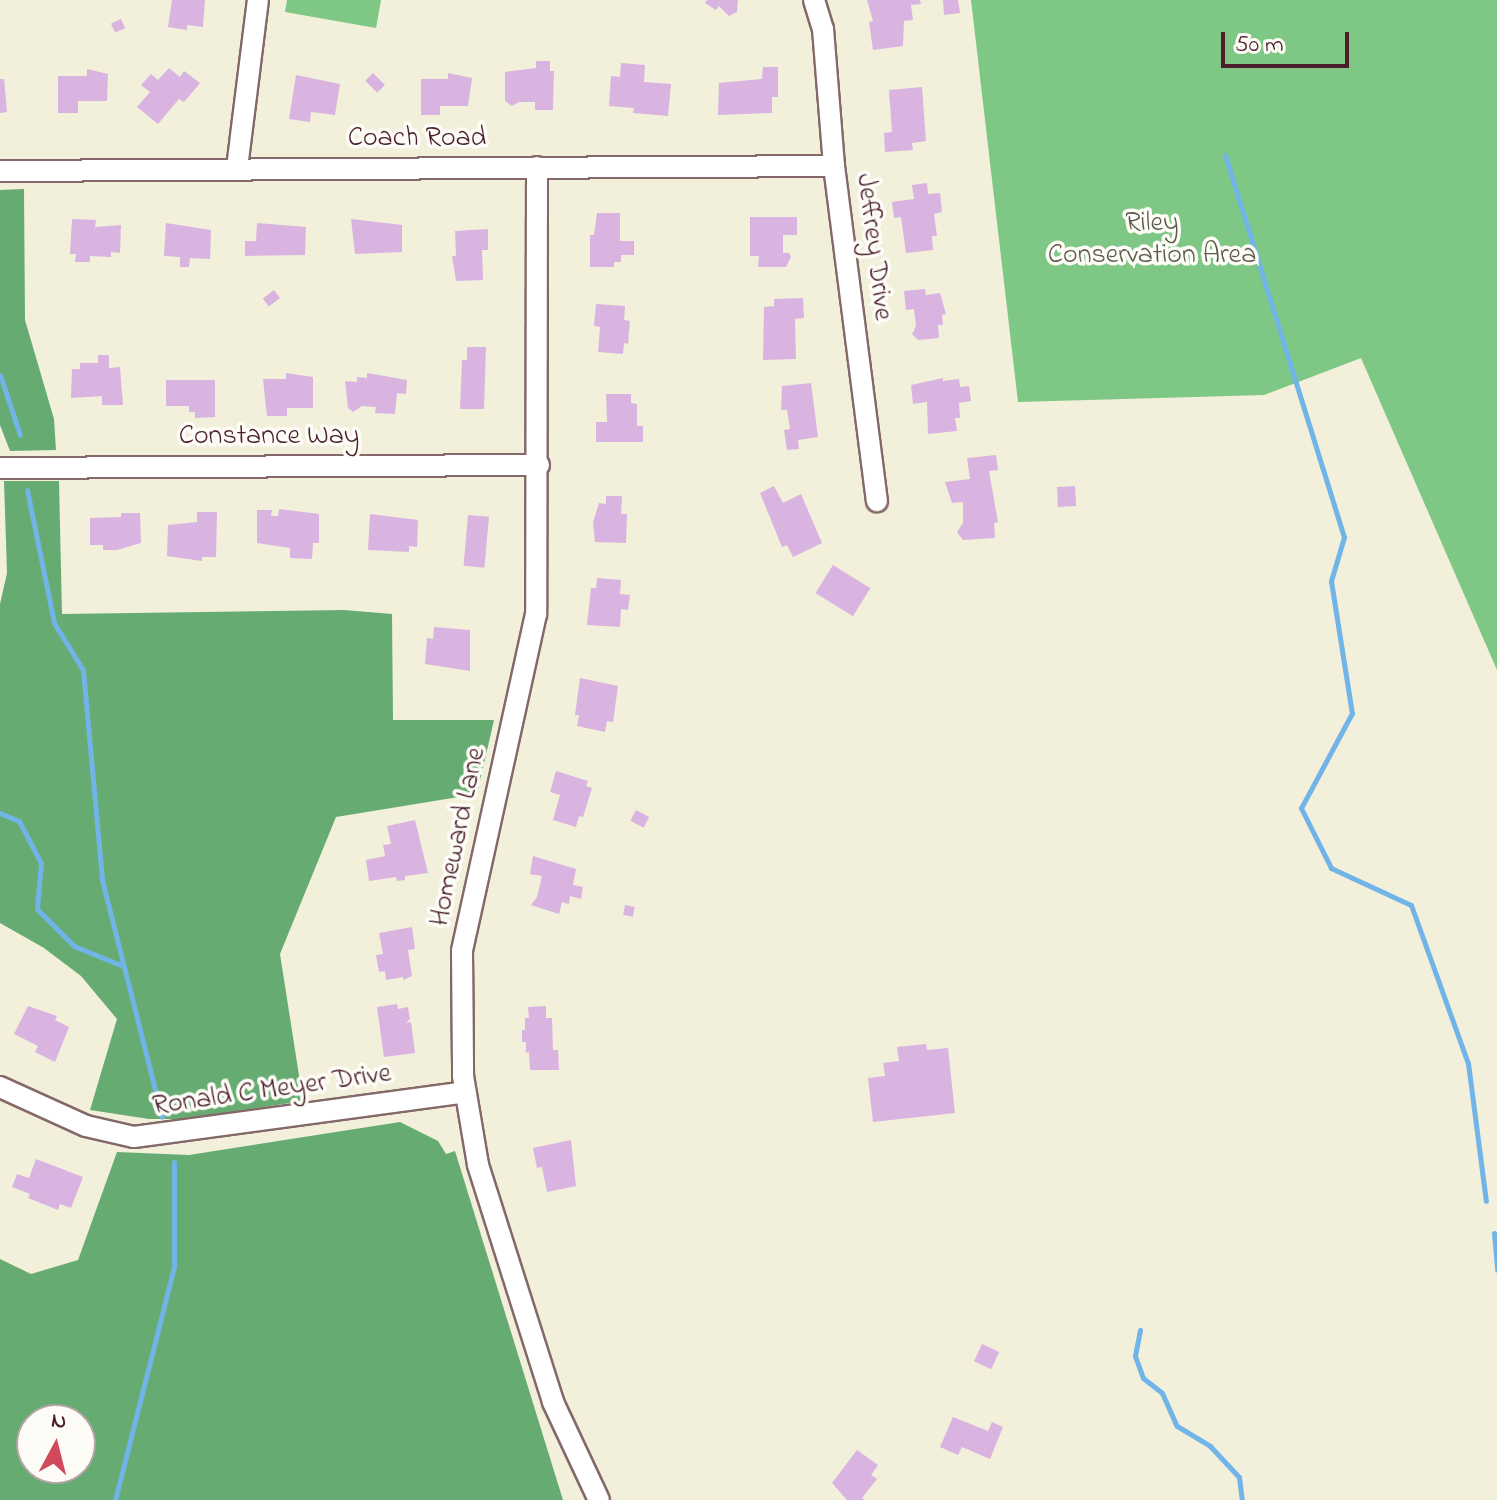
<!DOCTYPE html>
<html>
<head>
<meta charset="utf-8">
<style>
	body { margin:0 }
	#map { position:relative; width:1497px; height:1500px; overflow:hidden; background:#f2efdb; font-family:"Indie Flower",sans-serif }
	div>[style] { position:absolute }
	.green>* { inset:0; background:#7ec784 }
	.forest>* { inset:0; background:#66ac72 }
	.stream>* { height:5px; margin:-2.5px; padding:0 2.5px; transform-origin:2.5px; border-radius:2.5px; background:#71b4e7 }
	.building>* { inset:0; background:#d9b4e0; transform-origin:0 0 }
	.roads { filter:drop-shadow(2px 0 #856869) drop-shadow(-2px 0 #856869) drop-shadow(0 2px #856869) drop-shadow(0 -2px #856869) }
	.minor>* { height:20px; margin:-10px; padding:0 10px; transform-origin:10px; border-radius:10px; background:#fff }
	span { translate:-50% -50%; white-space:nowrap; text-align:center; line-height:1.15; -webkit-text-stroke:7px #fdfcf7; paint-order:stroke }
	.street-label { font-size:28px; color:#4a1f2b }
	.park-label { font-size:28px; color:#5c5a4a }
	.north { position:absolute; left:16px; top:1404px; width:80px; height:80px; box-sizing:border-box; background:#fdfcf7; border:2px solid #b5a4a5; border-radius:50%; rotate:7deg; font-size:22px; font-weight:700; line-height:32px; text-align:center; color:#4a1f2b }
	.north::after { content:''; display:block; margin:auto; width:28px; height:36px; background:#d1495b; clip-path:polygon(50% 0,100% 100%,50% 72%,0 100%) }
	.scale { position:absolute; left:1221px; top:32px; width:128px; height:36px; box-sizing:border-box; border:4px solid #4a1f2b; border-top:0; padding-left:10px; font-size:24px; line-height:28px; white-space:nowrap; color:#4a1f2b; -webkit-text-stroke:6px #fdfcf7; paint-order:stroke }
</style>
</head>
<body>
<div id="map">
	<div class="green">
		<i style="clip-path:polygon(287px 0,381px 0,376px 28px,285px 12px)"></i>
		<i style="clip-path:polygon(971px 0,1497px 0,1497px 670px,1361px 358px,1264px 395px,1018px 402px)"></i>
	</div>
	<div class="forest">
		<i style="clip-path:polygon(24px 189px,25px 320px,54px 419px,56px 450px,10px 451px,0 425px,0 190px)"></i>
		<i style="clip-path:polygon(4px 481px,59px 481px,62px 614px,344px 610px,392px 614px,393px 720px,494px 720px,477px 794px,336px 817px,280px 954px,303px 1101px,184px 1119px,149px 1119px,90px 1110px,117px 1019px,81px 976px,44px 948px,0 923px,0 604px,7px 573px)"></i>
		<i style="clip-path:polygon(evenodd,400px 1122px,438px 1141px,446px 1154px,455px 1151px,563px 1500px,0 1500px,0 1259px,31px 1274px,78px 1260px,117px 1152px,189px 1155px,400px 1122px,32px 1420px,80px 1420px,80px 1468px,32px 1468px,32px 1420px)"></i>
	</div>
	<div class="stream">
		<i style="left:1225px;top:155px;width:400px;rotate:72.7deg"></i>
		<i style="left:1344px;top:537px;width:46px;rotate:106.5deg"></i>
		<i style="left:1331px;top:581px;width:134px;rotate:81deg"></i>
		<i style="left:1352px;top:713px;width:108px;rotate:118.2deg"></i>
		<i style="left:1301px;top:808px;width:67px;rotate:63.4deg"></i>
		<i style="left:1331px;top:868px;width:88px;rotate:24.8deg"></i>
		<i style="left:1411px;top:905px;width:168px;rotate:70.2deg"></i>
		<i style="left:1468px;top:1063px;width:139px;rotate:82.6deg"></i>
		<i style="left:0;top:375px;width:63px;rotate:71.6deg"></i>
		<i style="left:27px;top:490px;width:136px;rotate:78.5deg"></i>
		<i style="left:54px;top:623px;width:55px;rotate:58.3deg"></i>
		<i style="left:83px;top:670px;width:211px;rotate:84.8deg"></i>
		<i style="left:102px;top:880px;width:244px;rotate:75.8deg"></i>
		<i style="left:0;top:813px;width:21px;rotate:23deg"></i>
		<i style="left:19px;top:821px;width:47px;rotate:62.4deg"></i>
		<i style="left:41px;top:863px;width:46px;rotate:95deg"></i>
		<i style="left:37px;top:909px;width:52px;rotate:45deg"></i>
		<i style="left:74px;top:946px;width:53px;rotate:22.2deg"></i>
		<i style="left:1494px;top:1233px;width:37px;rotate:85deg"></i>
		<i style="left:1140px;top:1330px;width:26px;rotate:101deg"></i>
		<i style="left:1135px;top:1356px;width:23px;rotate:70deg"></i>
		<i style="left:1143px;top:1378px;width:24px;rotate:38deg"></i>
		<i style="left:1162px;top:1393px;width:36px;rotate:66deg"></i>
		<i style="left:1177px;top:1426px;width:39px;rotate:31deg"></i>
		<i style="left:1210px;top:1446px;width:42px;rotate:46.9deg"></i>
		<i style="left:1239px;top:1477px;width:23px;rotate:83deg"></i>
		<i style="left:115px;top:1500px;width:240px;rotate:-75.8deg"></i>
		<i style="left:174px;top:1267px;width:105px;rotate:-90deg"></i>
	</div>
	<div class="building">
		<i style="clip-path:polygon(172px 0,205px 0,203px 27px,187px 25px,187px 30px,168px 27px)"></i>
		<i style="clip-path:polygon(707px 0,738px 0,737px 12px,729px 16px,719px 6px,716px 10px,705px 3px)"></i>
		<i style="clip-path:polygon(867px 0,920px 0,921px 4px,911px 5px,913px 20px,904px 21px,903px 46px,873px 50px,869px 22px,873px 21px)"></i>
		<i style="clip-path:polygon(943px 0,958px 0,960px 13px,944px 15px)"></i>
		<i style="left:121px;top:19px;width:10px;height:11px;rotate:66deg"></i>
		<i style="clip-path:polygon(536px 61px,550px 61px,550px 71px,554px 71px,553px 110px,535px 110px,535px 102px,519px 102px,512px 106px,505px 101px,505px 72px,536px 68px)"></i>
		<i style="clip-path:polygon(621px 63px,645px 65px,644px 82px,671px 84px,668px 116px,633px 113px,634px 108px,609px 106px,611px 76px,620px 77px)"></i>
		<i style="clip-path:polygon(763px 67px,778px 67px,778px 97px,772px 97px,772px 113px,718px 115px,719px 83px,762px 79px)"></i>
		<i style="clip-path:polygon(169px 68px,180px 77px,184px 71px,200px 83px,184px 102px,179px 99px,158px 124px,137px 107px,150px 92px,141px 85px,151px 74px,158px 80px)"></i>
		<i style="clip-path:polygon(87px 69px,108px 74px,107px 101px,78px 101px,78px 113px,58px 113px,58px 76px,87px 76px)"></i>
		<i style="left:373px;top:73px;width:17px;height:11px;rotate:45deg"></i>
		<i style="clip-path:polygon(448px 73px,472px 78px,468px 106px,440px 106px,440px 115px,421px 115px,421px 79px,448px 79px)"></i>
		<i style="clip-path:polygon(296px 75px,340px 84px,335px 115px,311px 112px,310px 122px,289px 119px)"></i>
		<i style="clip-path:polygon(0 79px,4px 79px,7px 112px,0 113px)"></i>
		<i style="clip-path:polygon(922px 87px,926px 141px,912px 143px,913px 150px,885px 152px,884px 133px,892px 132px,889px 90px)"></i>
		<i style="clip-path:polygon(927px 183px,928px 194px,940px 193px,942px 212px,934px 214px,937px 236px,932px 236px,933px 250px,906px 253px,901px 217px,894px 218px,892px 202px,914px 199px,912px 185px)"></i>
		<i style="clip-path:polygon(597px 213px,620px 213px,620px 241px,634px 241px,634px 255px,621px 255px,621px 262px,614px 262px,614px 267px,590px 267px,590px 235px,594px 235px)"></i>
		<i style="clip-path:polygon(750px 217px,797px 217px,797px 235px,783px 235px,783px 253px,789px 253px,791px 257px,786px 267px,758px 267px,759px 256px,750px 256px)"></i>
		<i style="clip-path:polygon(72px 219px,96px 220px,95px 227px,121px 225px,120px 253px,111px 252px,111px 257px,90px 256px,90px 262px,75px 262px,76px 254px,70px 254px)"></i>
		<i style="clip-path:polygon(351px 219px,402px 225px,402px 252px,355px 254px)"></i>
		<i style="clip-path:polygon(166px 223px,211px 230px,210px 259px,190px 258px,189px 267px,180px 267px,180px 257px,164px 256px)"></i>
		<i style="clip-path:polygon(257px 223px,306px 227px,305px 255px,245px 256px,245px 241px,256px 241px)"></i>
		<i style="clip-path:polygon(488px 229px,488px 250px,482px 250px,483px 280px,456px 281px,452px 256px,456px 256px,455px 231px)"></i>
		<i style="clip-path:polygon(925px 289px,926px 295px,940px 293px,946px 314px,942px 315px,943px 325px,938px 325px,939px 338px,918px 340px,912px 334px,916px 326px,914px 309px,906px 310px,904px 291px)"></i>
		<i style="left:274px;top:290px;width:10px;height:14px;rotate:53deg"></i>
		<i style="clip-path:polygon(803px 298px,804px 318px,795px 319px,796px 359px,763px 360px,764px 307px,774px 306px,774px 299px)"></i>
		<i style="clip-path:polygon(596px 304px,625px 306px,624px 320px,630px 321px,628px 344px,624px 343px,623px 354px,598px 352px,600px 327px,594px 326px)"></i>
		<i style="clip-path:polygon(467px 347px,486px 347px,484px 409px,460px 409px,462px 360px,467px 360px)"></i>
		<i style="clip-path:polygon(98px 355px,109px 355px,109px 368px,120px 367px,123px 405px,102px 405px,102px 396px,71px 398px,72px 369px,80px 369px,80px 363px,98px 363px)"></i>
		<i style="clip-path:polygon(286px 373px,313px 377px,313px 408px,287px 408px,287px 416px,267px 416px,263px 379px,286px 379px)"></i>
		<i style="clip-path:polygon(367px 373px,407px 380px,406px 394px,397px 393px,395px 414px,375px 413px,376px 407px,362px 406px,353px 412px,348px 408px,345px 381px,357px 382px,357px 377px,367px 378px)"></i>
		<i style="clip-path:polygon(943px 378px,943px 381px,959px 379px,960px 387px,969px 386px,971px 401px,959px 403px,960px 418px,955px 418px,957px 431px,928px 434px,927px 402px,913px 404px,911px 385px)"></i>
		<i style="clip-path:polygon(166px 380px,215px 380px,215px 417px,195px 418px,195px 412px,189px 412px,189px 406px,166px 406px)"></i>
		<i style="clip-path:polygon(811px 383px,818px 437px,798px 440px,799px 449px,787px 450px,784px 430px,790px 429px,787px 410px,781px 410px,782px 386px)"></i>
		<i style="clip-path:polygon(606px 394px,631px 394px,631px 403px,637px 404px,637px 426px,643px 426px,643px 442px,596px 442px,596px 422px,607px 422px)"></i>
		<i style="clip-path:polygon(996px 455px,998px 470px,989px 471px,998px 522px,994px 523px,995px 538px,963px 540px,957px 532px,963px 523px,963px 502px,952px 503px,945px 482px,970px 479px,967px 458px)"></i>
		<i style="clip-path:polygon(774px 486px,783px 503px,801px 494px,822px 543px,793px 557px,787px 545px,782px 547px,760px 493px)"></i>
		<i style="left:1075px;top:486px;width:20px;height:18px;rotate:87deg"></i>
		<i style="clip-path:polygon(606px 496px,622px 496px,621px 514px,627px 514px,626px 543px,595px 542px,593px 522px,599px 503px,606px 504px)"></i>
		<i style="clip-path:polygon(279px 509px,319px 514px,319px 543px,313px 543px,312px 559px,290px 558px,290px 548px,257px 543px,257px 510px,272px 510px,271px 516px,278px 516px)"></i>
		<i style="clip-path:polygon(197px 512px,217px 512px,216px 557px,202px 557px,202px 561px,167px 556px,168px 525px,197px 522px)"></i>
		<i style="clip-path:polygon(121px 513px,140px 513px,141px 543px,117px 550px,103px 550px,103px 545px,90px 545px,90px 518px,121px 517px)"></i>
		<i style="clip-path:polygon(370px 514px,418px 520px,417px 547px,409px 546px,409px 552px,368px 550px)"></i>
		<i style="left:468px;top:515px;width:21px;height:51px;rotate:5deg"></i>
		<i style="left:833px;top:565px;width:44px;height:33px;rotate:32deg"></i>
		<i style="clip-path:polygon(597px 578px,621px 580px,620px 594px,630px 595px,628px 610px,621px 609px,620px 627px,587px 625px,591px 588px,596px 588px)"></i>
		<i style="clip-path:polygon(434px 627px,470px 630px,470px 671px,425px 664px,427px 638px,433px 639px)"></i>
		<i style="clip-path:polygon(580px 678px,618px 686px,613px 722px,607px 721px,605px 732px,577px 726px,579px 715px,575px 715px)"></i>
		<i style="clip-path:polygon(556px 771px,588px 781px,586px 786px,592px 788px,583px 817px,579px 816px,576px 827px,553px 820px,560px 795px,550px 792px)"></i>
		<i style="left:636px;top:810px;width:15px;height:12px;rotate:28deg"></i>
		<i style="clip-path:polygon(415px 820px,428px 873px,405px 876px,405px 880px,397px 881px,396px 877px,369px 881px,366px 860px,385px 856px,383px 845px,391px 844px,387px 826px)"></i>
		<i style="clip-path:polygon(533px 856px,576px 869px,573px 885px,583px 887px,581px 899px,570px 896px,569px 904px,562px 902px,559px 914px,531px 905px,537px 897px,542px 876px,530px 874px)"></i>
		<i style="left:625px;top:905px;width:10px;height:10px;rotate:11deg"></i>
		<i style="clip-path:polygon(412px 927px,415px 949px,408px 950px,412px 976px,403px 980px,403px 977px,386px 980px,385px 971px,379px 972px,376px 955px,383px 954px,379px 933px)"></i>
		<i style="clip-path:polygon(397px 1004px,398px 1009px,408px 1007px,410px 1019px,406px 1023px,411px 1022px,415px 1053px,384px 1057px,377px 1007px)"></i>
		<i style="clip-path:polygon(28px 1006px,57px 1016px,55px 1020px,69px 1027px,55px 1062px,35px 1052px,38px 1046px,14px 1034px)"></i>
		<i style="clip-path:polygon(546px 1006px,546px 1018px,552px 1018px,553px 1050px,558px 1050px,559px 1070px,530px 1070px,529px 1052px,526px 1053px,526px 1042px,522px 1042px,522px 1030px,525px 1030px,525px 1018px,529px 1018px,528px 1007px)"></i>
		<i style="clip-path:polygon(926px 1044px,927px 1050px,948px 1048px,955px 1113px,873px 1122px,868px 1078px,885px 1076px,883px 1063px,899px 1061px,897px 1047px)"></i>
		<i style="clip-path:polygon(571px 1140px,576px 1186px,547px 1192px,542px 1167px,537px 1168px,533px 1148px)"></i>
		<i style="clip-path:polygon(36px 1159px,83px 1177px,71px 1208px,60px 1204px,58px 1210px,28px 1198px,30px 1194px,12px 1187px,17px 1174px,29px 1178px)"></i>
		<i style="left:982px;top:1344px;width:19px;height:19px;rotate:25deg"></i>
		<i style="clip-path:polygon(953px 1417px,988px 1431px,992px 1422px,1003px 1427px,990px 1459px,962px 1447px,958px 1455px,940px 1447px)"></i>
		<i style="clip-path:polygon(857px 1450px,878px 1465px,871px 1475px,877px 1479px,862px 1498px,865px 1500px,847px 1500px,832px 1483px)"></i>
	</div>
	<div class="roads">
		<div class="minor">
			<i style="left:814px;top:0;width:30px;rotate:73deg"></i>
			<i style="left:823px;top:29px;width:137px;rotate:85.4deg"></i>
			<i style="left:834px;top:166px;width:338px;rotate:82.7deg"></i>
			<i style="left:537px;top:167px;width:447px;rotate:90.1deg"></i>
			<i style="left:536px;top:614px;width:345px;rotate:102.4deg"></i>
			<i style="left:462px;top:951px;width:125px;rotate:89.5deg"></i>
			<i style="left:463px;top:1076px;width:90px;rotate:80.4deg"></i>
			<i style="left:478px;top:1165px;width:249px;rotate:72.4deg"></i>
			<i style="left:553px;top:1402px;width:108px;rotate:64.9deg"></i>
			<i style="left:237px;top:168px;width:169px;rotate:-82.9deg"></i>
			<i style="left:0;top:171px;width:834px;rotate:-0.34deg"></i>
			<i style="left:0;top:468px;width:539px;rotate:-0.32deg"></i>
			<i style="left:0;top:1087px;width:94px;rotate:24.4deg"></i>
			<i style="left:86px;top:1126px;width:49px;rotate:12.9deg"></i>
			<i style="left:134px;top:1137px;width:334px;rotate:-7.7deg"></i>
		</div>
	</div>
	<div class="street-label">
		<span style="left:417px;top:139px">Coach Road</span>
		<span style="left:873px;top:247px;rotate:83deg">Jeffrey Drive</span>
		<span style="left:269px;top:437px">Constance Way</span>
		<span style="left:459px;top:837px;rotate:-78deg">Homeward Lane</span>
		<span style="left:272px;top:1091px;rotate:-8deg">Ronald C Meyer Drive</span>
	</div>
	<div class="park-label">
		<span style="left:1152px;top:240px">Riley<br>Conservation Area</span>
	</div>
	<div class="north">N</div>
	<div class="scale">50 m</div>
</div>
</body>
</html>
